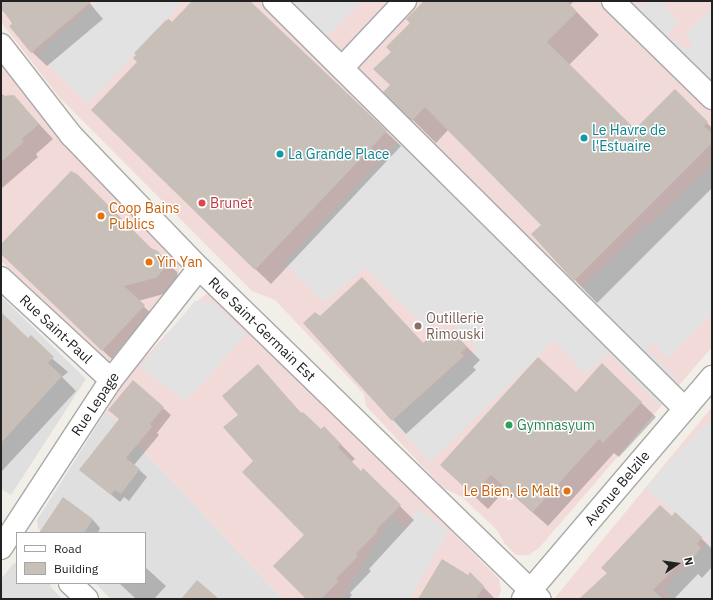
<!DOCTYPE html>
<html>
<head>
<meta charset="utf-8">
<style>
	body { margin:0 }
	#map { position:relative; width:713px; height:600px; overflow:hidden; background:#f2efe9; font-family:"IBM Plex Sans",sans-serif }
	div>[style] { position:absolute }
	.residential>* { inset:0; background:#e0dfdf }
	.commercial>* { inset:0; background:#f2dad9 }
	.parking>* { inset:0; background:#e2e2e2 }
	.shadow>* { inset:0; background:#0003 }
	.building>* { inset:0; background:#c7bfb8 }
	.roads { filter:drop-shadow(1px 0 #a9a9a9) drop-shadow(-1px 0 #a9a9a9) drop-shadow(0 1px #a9a9a9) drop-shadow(0 -1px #a9a9a9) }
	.minor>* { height:22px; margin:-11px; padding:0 11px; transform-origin:11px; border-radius:11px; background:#fff }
	.dots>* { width:11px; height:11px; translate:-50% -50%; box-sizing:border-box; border:2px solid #fff; border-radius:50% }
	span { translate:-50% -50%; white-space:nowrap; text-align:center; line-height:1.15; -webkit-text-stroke:3px #fff; paint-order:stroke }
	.culture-label { font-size:14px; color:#0d838f }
	.left { translate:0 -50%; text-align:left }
	.health-label { font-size:14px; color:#be3a42 }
	.food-label { font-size:14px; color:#c56008 }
	.right { translate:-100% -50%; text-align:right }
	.education-label { font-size:14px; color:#785e54 }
	.street-label { font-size:14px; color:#222 }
	.leisure-label { font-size:14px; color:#27864d }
	.frame { position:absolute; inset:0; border:2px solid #222; pointer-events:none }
	.legend { position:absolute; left:16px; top:532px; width:130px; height:52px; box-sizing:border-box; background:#fff; border:1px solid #a7a7a7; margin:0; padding:5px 7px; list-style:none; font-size:12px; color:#222 }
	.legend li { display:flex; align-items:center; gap:8px; height:20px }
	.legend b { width:20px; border:1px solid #a7a7a7 }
	.north { position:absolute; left:657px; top:544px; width:40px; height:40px; -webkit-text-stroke:3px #fff; paint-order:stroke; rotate:77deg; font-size:11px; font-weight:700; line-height:16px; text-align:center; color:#222 }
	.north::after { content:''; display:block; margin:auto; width:14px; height:18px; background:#222; clip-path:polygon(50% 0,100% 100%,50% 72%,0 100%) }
</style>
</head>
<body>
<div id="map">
	<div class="residential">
		<i style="clip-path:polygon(1px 296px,86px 379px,11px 495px,1px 489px)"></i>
		<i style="clip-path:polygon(106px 411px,283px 599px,111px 599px,95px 583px,145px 583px,145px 533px,43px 533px,38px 528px,37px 520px)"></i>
		<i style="clip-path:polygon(14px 563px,17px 563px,17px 583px,51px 583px,50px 586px,62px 599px,1px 599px,1px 579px)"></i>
	</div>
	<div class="commercial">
		<i style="clip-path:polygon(1px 1px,712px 1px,712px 347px,539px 548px,529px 555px,516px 555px,505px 544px,497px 530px,462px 497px,443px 488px,366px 406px,364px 394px,275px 300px,252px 291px,59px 97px,1px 22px)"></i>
		<i style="clip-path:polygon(1px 63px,56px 130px,179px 260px,179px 277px,109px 361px,1px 261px)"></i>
		<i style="clip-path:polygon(221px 293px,326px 405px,499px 579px,501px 590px,498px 599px,283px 599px,106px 411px,127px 377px,195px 303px,206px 294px)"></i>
		<i style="clip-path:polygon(712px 407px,712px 599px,554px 599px,576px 572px)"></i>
	</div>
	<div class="parking">
		<i style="clip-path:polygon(93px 1px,183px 1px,88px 104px,37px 54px,94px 3px)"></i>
		<i style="clip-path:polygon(289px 1px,362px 1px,326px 38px)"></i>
		<i style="clip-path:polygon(596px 1px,633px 1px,640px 8px,648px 1px,661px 1px,678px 22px,666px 34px,688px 51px,692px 43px,686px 34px,712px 7px,712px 112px)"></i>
		<i style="clip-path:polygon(413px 125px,578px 290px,712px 165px,712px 313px,668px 358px,654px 343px,647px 350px,676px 377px,658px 405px,609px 353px,585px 374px,554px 341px,430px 462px,392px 421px,477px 348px,444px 314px,427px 329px,366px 268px,324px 302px,284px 263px)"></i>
		<i style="clip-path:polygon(195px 301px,213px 302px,246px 335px,186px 401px,140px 368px)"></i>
		<i style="clip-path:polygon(712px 417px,712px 599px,674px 599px,663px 590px,709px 542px,645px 488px)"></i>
		<i style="clip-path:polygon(417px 508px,449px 531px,409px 599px,342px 599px,391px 517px,407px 528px)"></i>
	</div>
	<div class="shadow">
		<i style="clip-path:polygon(1px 1px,88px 1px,103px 19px,47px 66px,32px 52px,1px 7px)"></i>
		<i style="clip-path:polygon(193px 1px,249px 1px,401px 146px,271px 284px,201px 217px,138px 62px)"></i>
		<i style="clip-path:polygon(429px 1px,574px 1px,570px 5px,599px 35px,569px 65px,635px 131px,675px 91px,712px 128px,712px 188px,597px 303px,575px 280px,542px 225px,448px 130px,436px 143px,385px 92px,391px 85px,392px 52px)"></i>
		<i style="clip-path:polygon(1px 93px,5px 97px,13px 96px,53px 139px,36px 154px,38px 157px,1px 189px)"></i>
		<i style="clip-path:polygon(1px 245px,155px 252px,177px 272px,179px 283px,171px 292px,138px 301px,159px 321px,117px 364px,1px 253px)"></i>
		<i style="clip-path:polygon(362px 278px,423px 343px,449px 339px,454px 334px,480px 360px,473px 367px,476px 370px,406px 434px,305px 323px,320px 317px)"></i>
		<i style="clip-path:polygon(1px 315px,68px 372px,62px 377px,76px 391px,2px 471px)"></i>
		<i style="clip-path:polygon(602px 365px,656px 417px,619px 457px,614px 453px,548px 526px,506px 489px,488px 509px,441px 465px,576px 393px)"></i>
		<i style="clip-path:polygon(258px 366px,302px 414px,321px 430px,324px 427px,355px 459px,351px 462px,361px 472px,363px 470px,414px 520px,369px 569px,371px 571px,350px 593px,352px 595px,349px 599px,307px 599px,305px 535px,255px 461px,239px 415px)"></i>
		<i style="clip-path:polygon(133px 382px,171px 415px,157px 433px,159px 435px,134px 465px,147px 477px,129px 501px,124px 497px,120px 502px,80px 469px,120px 419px)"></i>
		<i style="clip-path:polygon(63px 499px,93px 520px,100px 528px,98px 533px,51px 533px)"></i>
		<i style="clip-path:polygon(676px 513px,712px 549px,712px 567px,702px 578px,698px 574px,674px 599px,580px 599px)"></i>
		<i style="clip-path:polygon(145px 567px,166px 586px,154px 599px,136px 599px,119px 583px,145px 583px)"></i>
		<i style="clip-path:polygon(471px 574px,495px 599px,419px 599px,469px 577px)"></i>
	</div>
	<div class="building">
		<i style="clip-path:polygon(1px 1px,92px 1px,31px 53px,9px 26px,13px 23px,1px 9px)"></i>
		<i style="clip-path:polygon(192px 1px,250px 1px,387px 131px,255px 270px,91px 110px,137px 62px,133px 58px,136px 55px,134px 53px,165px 21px,169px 19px,172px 22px)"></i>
		<i style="clip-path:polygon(424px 1px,567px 1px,577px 12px,547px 42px,635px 129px,675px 89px,708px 122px,704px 126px,712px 134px,712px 143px,574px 281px,531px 234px,541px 225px,425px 107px,412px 121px,383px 92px,390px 85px,373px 69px,391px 52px,386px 47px,410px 23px,406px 19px)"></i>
		<i style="clip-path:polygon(14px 95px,39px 124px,22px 139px,24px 142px,1px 162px,1px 96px)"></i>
		<i style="clip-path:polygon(71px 171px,77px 174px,151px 248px,158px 251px,165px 261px,165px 268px,156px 278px,124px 286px,145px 305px,102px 351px,1px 254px,1px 244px)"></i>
		<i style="clip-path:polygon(362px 277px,423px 343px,439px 328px,448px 338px,455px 333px,467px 347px,461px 353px,464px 356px,392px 421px,303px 323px,315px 312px,320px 316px)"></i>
		<i style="clip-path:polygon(1px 312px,28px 338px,31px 335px,54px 357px,48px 363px,62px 376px,1px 443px)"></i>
		<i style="clip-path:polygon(538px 357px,576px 392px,602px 363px,642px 402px,603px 443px,599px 439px,533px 512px,491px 475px,473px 495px,440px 465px)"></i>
		<i style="clip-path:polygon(258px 364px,301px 413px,303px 412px,321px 429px,324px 426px,341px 444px,338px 447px,361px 471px,363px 468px,401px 505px,376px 530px,378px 531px,356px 554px,358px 556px,336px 579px,339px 581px,321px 599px,306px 599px,273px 566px,304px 535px,242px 472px,253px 461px,223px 427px,238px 415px,222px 396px)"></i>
		<i style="clip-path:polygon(133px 380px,164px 407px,150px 424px,152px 427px,126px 458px,140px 469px,121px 494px,115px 490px,111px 495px,79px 470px,119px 419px,108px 410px)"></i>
		<i style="clip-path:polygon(63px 497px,93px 519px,84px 533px,39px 533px)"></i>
		<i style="clip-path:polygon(660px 505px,672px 516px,675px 512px,702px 537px,697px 544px,701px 548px,687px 565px,682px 561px,653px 590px,663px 599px,579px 599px,607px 573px,601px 568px)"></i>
		<i style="clip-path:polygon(442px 559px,468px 575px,470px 572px,484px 586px,476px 599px,418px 599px)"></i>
		<i style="clip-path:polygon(197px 580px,219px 599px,181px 599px)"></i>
	</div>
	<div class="roads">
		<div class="minor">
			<i style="left:274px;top:1px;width:579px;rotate:44.79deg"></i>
			<i style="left:613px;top:1px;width:139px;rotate:44.4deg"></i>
			<i style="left:1px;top:45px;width:114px;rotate:52.1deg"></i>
			<i style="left:71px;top:135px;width:185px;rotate:46.1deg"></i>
			<i style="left:199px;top:268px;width:475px;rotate:44.2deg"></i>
			<i style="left:342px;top:68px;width:92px;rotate:-46.8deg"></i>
			<i style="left:1px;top:278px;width:150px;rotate:42.8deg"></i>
			<i style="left:1px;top:548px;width:201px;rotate:-56.8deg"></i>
			<i style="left:111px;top:380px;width:142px;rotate:-51.8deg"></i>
			<i style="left:70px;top:583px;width:23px;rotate:43deg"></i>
			<i style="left:523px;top:599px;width:292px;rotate:-49.6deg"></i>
		</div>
	</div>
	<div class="dots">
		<i style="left:584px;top:138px;background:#0f9aa8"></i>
		<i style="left:280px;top:154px;background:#0f9aa8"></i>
		<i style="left:202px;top:203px;background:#e0444e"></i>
		<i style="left:101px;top:216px;background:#e8710a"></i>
		<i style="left:149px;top:262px;background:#e8710a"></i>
		<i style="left:418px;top:326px;background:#8d6e63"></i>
		<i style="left:509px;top:425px;background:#2e9e5b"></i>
		<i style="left:567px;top:491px;background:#e8710a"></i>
	</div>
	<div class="culture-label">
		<span class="left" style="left:592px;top:138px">Le Havre de<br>l'Estuaire</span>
		<span class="left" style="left:288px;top:154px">La Grande Place</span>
	</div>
	<div class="health-label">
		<span class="left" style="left:210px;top:203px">Brunet</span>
	</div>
	<div class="food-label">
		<span class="left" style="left:109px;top:216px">Coop Bains<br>Publics</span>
		<span class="left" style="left:157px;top:262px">Yin Yan</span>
		<span class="right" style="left:559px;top:491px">Le Bien, le Malt</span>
	</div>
	<div class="education-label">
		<span class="left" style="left:426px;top:326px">Outillerie<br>Rimouski</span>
	</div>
	<div class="street-label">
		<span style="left:56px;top:329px;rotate:43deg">Rue Saint-Paul</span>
		<span style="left:262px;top:329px;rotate:44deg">Rue Saint-Germain Est</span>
		<span style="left:95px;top:404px;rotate:-56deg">Rue Lepage</span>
		<span style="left:617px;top:488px;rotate:-50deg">Avenue Belzile</span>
	</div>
	<div class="leisure-label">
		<span class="left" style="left:517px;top:425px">Gymnasyum</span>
	</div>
	<div class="frame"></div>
	<ul class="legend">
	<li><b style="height:5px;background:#fff"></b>Road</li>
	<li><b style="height:11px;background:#c7bfb8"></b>Building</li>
	</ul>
	<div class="north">N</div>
</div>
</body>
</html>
